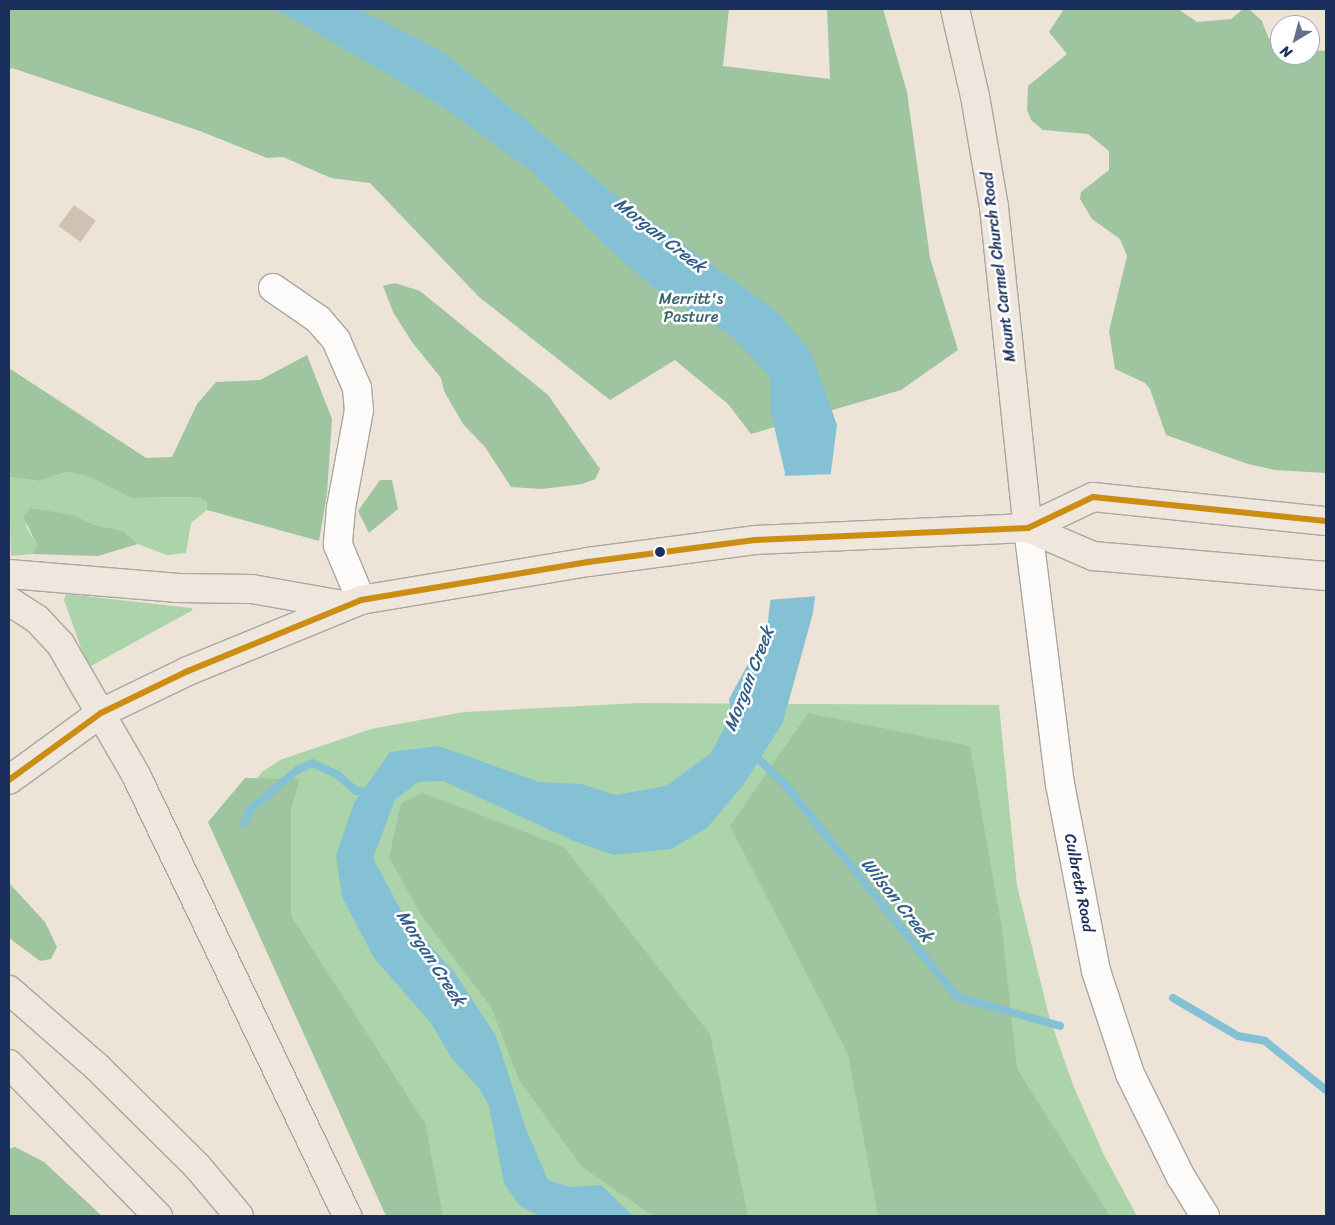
<!DOCTYPE html>
<html>
<head>
<meta charset="utf-8">
<style>
	body { margin:0 }
	#map { position:relative; width:1335px; height:1225px; overflow:hidden; background:#ede3d6; font-family:Sriracha,sans-serif }
	div>[style] { position:absolute }
	.green>* { inset:0; background:#acd4ab }
	.forest>* { inset:0; background:#9fc5a0 }
	.water>* { inset:0; background:#84c1d5 }
	.pier>* { inset:0; background:#ede3d6 }
	.stream>* { height:8px; margin:-4px; padding:0 4px; transform-origin:4px; border-radius:4px; background:#84c1d5 }
	.building>* { inset:0; background:#cfc2b3; transform-origin:0 0 }
	.roads { filter:drop-shadow(1px 0 #a9a6a4) drop-shadow(-1px 0 #a9a6a4) drop-shadow(0 1px #a9a6a4) drop-shadow(0 -1px #a9a6a4) }
	.minor>* { height:28px; margin:-14px; padding:0 14px; transform-origin:14px; border-radius:14px; background:#fcfbf9 }
	.major>* { height:28px; margin:-14px; padding:0 14px; transform-origin:14px; border-radius:14px; background:#efe6de }
	.highway>* { height:28px; margin:-14px; padding:0 14px; transform-origin:14px; border-radius:14px; background:#efe6de }
	.bus-1>* { height:6px; margin:-3px; padding:0 3px; transform-origin:3px; border-radius:3px; background:#cb8e13 }
	.dots>* { width:14px; height:14px; translate:-50% -50%; box-sizing:border-box; border:2px solid #fff; border-radius:50% }
	span { translate:-50% -50%; white-space:nowrap; text-align:center; line-height:1.15; -webkit-text-stroke:5px #fff; paint-order:stroke }
	.street-label { font-size:16px; color:#1b2f5e }
	.park-label { font-size:16px; color:#3b646d }
	.water-label { font-size:18px; color:#305d88; font-style:italic }
	.frame { position:absolute; inset:0; border:10px solid #1b2f5e; pointer-events:none }
	.north { position:absolute; left:1270px; top:15px; width:50px; height:50px; box-sizing:border-box; background:#fff; border:1px solid #a4acbf; border-radius:50%; rotate:217deg; font-size:14px; font-weight:700; line-height:20px; text-align:center; color:#1b2f5e }
	.north::after { content:''; display:block; margin:auto; width:18px; height:22px; background:#646e88; clip-path:polygon(50% 0,100% 100%,50% 72%,0 100%) }
</style>
</head>
<body>
<div id="map">
	<div class="green">
		<i style="clip-path:polygon(68px 472px,90px 477px,131px 498px,196px 497px,207px 501px,207px 510px,191px 523px,186px 553px,167px 555px,138px 544px,123px 531px,92px 524px,74px 515px,31px 509px,26px 526px,37px 545px,32px 554px,11px 556px,9px 477px,39px 481px)"></i>
		<i style="clip-path:polygon(66px 594px,191px 608px,193px 610px,91px 666px,87px 665px,64px 600px)"></i>
		<i style="clip-path:polygon(640px 703px,999px 705px,1017px 886px,1049px 1016px,1073px 1085px,1104px 1155px,1137px 1216px,410px 1216px,242px 797px,262px 772px,280px 760px,371px 729px,464px 712px)"></i>
	</div>
	<div class="forest">
		<i style="clip-path:polygon(9px 9px,729px 9px,723px 66px,830px 79px,827px 9px,883px 9px,907px 92px,930px 258px,958px 350px,901px 390px,751px 434px,728px 404px,675px 360px,610px 400px,479px 297px,370px 183px,331px 178px,283px 157px,267px 158px,200px 131px,12px 68px,9px 70px)"></i>
		<i style="clip-path:polygon(1064px 9px,1178px 9px,1197px 22px,1231px 19px,1243px 9px,1249px 9px,1262px 21px,1268px 37px,1280px 48px,1280px 55px,1310px 55px,1310px 50px,1326px 51px,1326px 473px,1275px 470px,1248px 464px,1166px 435px,1150px 389px,1145px 383px,1115px 369px,1109px 331px,1127px 256px,1120px 239px,1092px 219px,1080px 199px,1081px 192px,1109px 170px,1109px 151px,1088px 134px,1043px 130px,1031px 120px,1027px 110px,1028px 86px,1067px 54px,1049px 32px)"></i>
		<i style="clip-path:polygon(395px 283px,420px 291px,548px 395px,600px 469px,595px 479px,582px 484px,542px 489px,511px 487px,485px 447px,463px 424px,444px 391px,441px 378px,412px 342px,393px 312px,383px 286px)"></i>
		<i style="clip-path:polygon(307px 355px,332px 419px,327px 494px,319px 541px,207px 510px,207px 501px,196px 497px,131px 498px,90px 477px,68px 472px,39px 481px,9px 477px,9px 368px,146px 458px,172px 457px,197px 404px,216px 382px,260px 380px)"></i>
		<i style="clip-path:polygon(380px 480px,392px 480px,398px 509px,369px 533px,358px 511px)"></i>
		<i style="clip-path:polygon(31px 508px,74px 515px,92px 524px,123px 531px,138px 544px,98px 556px,32px 554px,37px 545px,23px 516px)"></i>
		<i style="clip-path:polygon(808px 713px,970px 746px,1002px 929px,1017px 1069px,1110px 1216px,878px 1216px,848px 1054px,730px 826px)"></i>
		<i style="clip-path:polygon(245px 778px,300px 779px,291px 809px,291px 916px,425px 1123px,443px 1216px,386px 1216px,208px 822px)"></i>
		<i style="clip-path:polygon(423px 793px,564px 847px,710px 1034px,748px 1216px,653px 1216px,582px 1167px,519px 1080px,491px 1007px,421px 915px,389px 857px,401px 803px)"></i>
		<i style="clip-path:polygon(9px 883px,45px 922px,57px 947px,51px 959px,40px 961px,9px 938px)"></i>
		<i style="clip-path:polygon(15px 1147px,44px 1162px,102px 1216px,9px 1216px,9px 1149px)"></i>
	</div>
	<div class="water">
		<i style="clip-path:polygon(276px 9px,360px 9px,445px 53px,613px 193px,776px 311px,811px 352px,837px 425px,813px 613px,783px 722px,744px 784px,707px 828px,671px 849px,614px 855px,574px 841px,443px 781px,418px 782px,395px 800px,373px 858px,405px 918px,455px 973px,496px 1036px,526px 1129px,548px 1180px,570px 1187px,601px 1185px,633px 1216px,539px 1216px,519px 1205px,504px 1183px,489px 1106px,479px 1088px,452px 1059px,431px 1023px,374px 958px,342px 897px,336px 855px,354px 803px,390px 752px,439px 746px,539px 782px,581px 784px,616px 795px,666px 786px,711px 753px,731px 715px,729px 699px,767px 629px,785px 473px,771px 413px,770px 377px,732px 336px,656px 290px,607px 247px,531px 171px,443px 107px)"></i>
	</div>
	<div class="pier">
		<i style="clip-path:polygon(834px 474px,818px 596px,768px 600px,782px 476px)"></i>
	</div>
	<div class="stream">
		<i style="left:752px;top:753px;width:42px;rotate:43.1deg"></i>
		<i style="left:783px;top:782px;width:277px;rotate:51deg"></i>
		<i style="left:957px;top:997px;width:107px;rotate:15.7deg"></i>
		<i style="left:244px;top:823px;width:16px;rotate:-63deg"></i>
		<i style="left:251px;top:809px;width:60px;rotate:-40.3deg"></i>
		<i style="left:297px;top:770px;width:17px;rotate:-24deg"></i>
		<i style="left:313px;top:763px;width:28px;rotate:26deg"></i>
		<i style="left:338px;top:775px;width:24px;rotate:42deg"></i>
		<i style="left:356px;top:791px;width:14px;rotate:4deg"></i>
		<i style="left:1173px;top:998px;width:75px;rotate:30.3deg"></i>
		<i style="left:1238px;top:1036px;width:27px;rotate:10deg"></i>
		<i style="left:1265px;top:1041px;width:78px;rotate:38.8deg"></i>
	</div>
	<div class="building">
		<i style="left:74px;top:205px;width:27px;height:26px;rotate:36deg"></i>
	</div>
	<div class="roads">
		<div class="minor">
			<i style="left:273px;top:288px;width:55px;rotate:34.6deg"></i>
			<i style="left:318px;top:319px;width:28px;rotate:49deg"></i>
			<i style="left:336px;top:340px;width:52px;rotate:66.4deg"></i>
			<i style="left:357px;top:388px;width:22px;rotate:85deg"></i>
			<i style="left:359px;top:410px;width:100px;rotate:100.4deg"></i>
			<i style="left:341px;top:508px;width:37px;rotate:95deg"></i>
			<i style="left:338px;top:545px;width:60px;rotate:67.3deg"></i>
			<i style="left:1028px;top:528px;width:258px;rotate:82.9deg"></i>
			<i style="left:1060px;top:784px;width:190px;rotate:79.1deg"></i>
			<i style="left:1096px;top:971px;width:108px;rotate:71.7deg"></i>
			<i style="left:1130px;top:1074px;width:115px;rotate:63.7deg"></i>
			<i style="left:1181px;top:1177px;width:46px;rotate:58.4deg"></i>
		</div>
		<div class="major">
			<i style="left:955px;top:9px;width:89px;rotate:77.1deg"></i>
			<i style="left:975px;top:96px;width:113px;rotate:80.3deg"></i>
			<i style="left:994px;top:207px;width:323px;rotate:84deg"></i>
		</div>
		<div class="highway">
			<i style="left:1028px;top:528px;width:71px;rotate:23.3deg"></i>
			<i style="left:1093px;top:556px;width:234px;rotate:4.9deg"></i>
			<i style="left:9px;top:574px;width:170px;rotate:4.7deg"></i>
			<i style="left:178px;top:588px;width:74px;rotate:0.8deg"></i>
			<i style="left:252px;top:589px;width:92px;rotate:10deg"></i>
			<i style="left:9px;top:601px;width:33px;rotate:33deg"></i>
			<i style="left:37px;top:619px;width:35px;rotate:47deg"></i>
			<i style="left:61px;top:645px;width:150px;rotate:60deg"></i>
			<i style="left:136px;top:775px;width:489px;rotate:64.4deg"></i>
			<i style="left:9px;top:780px;width:114px;rotate:-36.1deg"></i>
			<i style="left:101px;top:713px;width:97px;rotate:-25.8deg"></i>
			<i style="left:188px;top:671px;width:187px;rotate:-22.3deg"></i>
			<i style="left:361px;top:600px;width:230px;rotate:-9.5deg"></i>
			<i style="left:588px;top:562px;width:168px;rotate:-7.5deg"></i>
			<i style="left:755px;top:540px;width:273px;rotate:-2.5deg"></i>
			<i style="left:1028px;top:528px;width:72px;rotate:-25.5deg"></i>
			<i style="left:1093px;top:497px;width:234px;rotate:5.9deg"></i>
			<i style="left:9px;top:990px;width:117px;rotate:41.2deg"></i>
			<i style="left:97px;top:1067px;width:141px;rotate:44.7deg"></i>
			<i style="left:197px;top:1166px;width:65px;rotate:50deg"></i>
			<i style="left:9px;top:1064px;width:213px;rotate:45.6deg"></i>
		</div>
	</div>
	<div class="bus-1">
		<i style="left:9px;top:780px;width:114px;rotate:-36.1deg"></i>
		<i style="left:101px;top:713px;width:97px;rotate:-25.8deg"></i>
		<i style="left:188px;top:671px;width:187px;rotate:-22.3deg"></i>
		<i style="left:361px;top:600px;width:230px;rotate:-9.5deg"></i>
		<i style="left:588px;top:562px;width:168px;rotate:-7.5deg"></i>
		<i style="left:755px;top:540px;width:273px;rotate:-2.5deg"></i>
		<i style="left:1028px;top:528px;width:72px;rotate:-25.5deg"></i>
		<i style="left:1093px;top:497px;width:234px;rotate:5.9deg"></i>
	</div>
	<div class="dots">
		<i style="left:660px;top:552px;background:#1b2f5e"></i>
	</div>
	<div class="street-label">
		<span style="left:999px;top:267px;rotate:-97deg">Mount Carmel Church Road</span>
		<span style="left:1079px;top:883px;rotate:79deg">Culbreth Road</span>
	</div>
	<div class="park-label">
		<span style="left:691px;top:308px">Merritt's<br>Pasture</span>
	</div>
	<div class="water-label">
		<span style="left:660px;top:235px;rotate:38deg">Morgan Creek</span>
		<span style="left:749px;top:679px;rotate:-69deg">Morgan Creek</span>
		<span style="left:897px;top:900px;rotate:51deg">Wilson Creek</span>
		<span style="left:431px;top:958px;rotate:57deg">Morgan Creek</span>
	</div>
	<div class="frame"></div>
	<div class="north">N</div>
</div>
</body>
</html>
